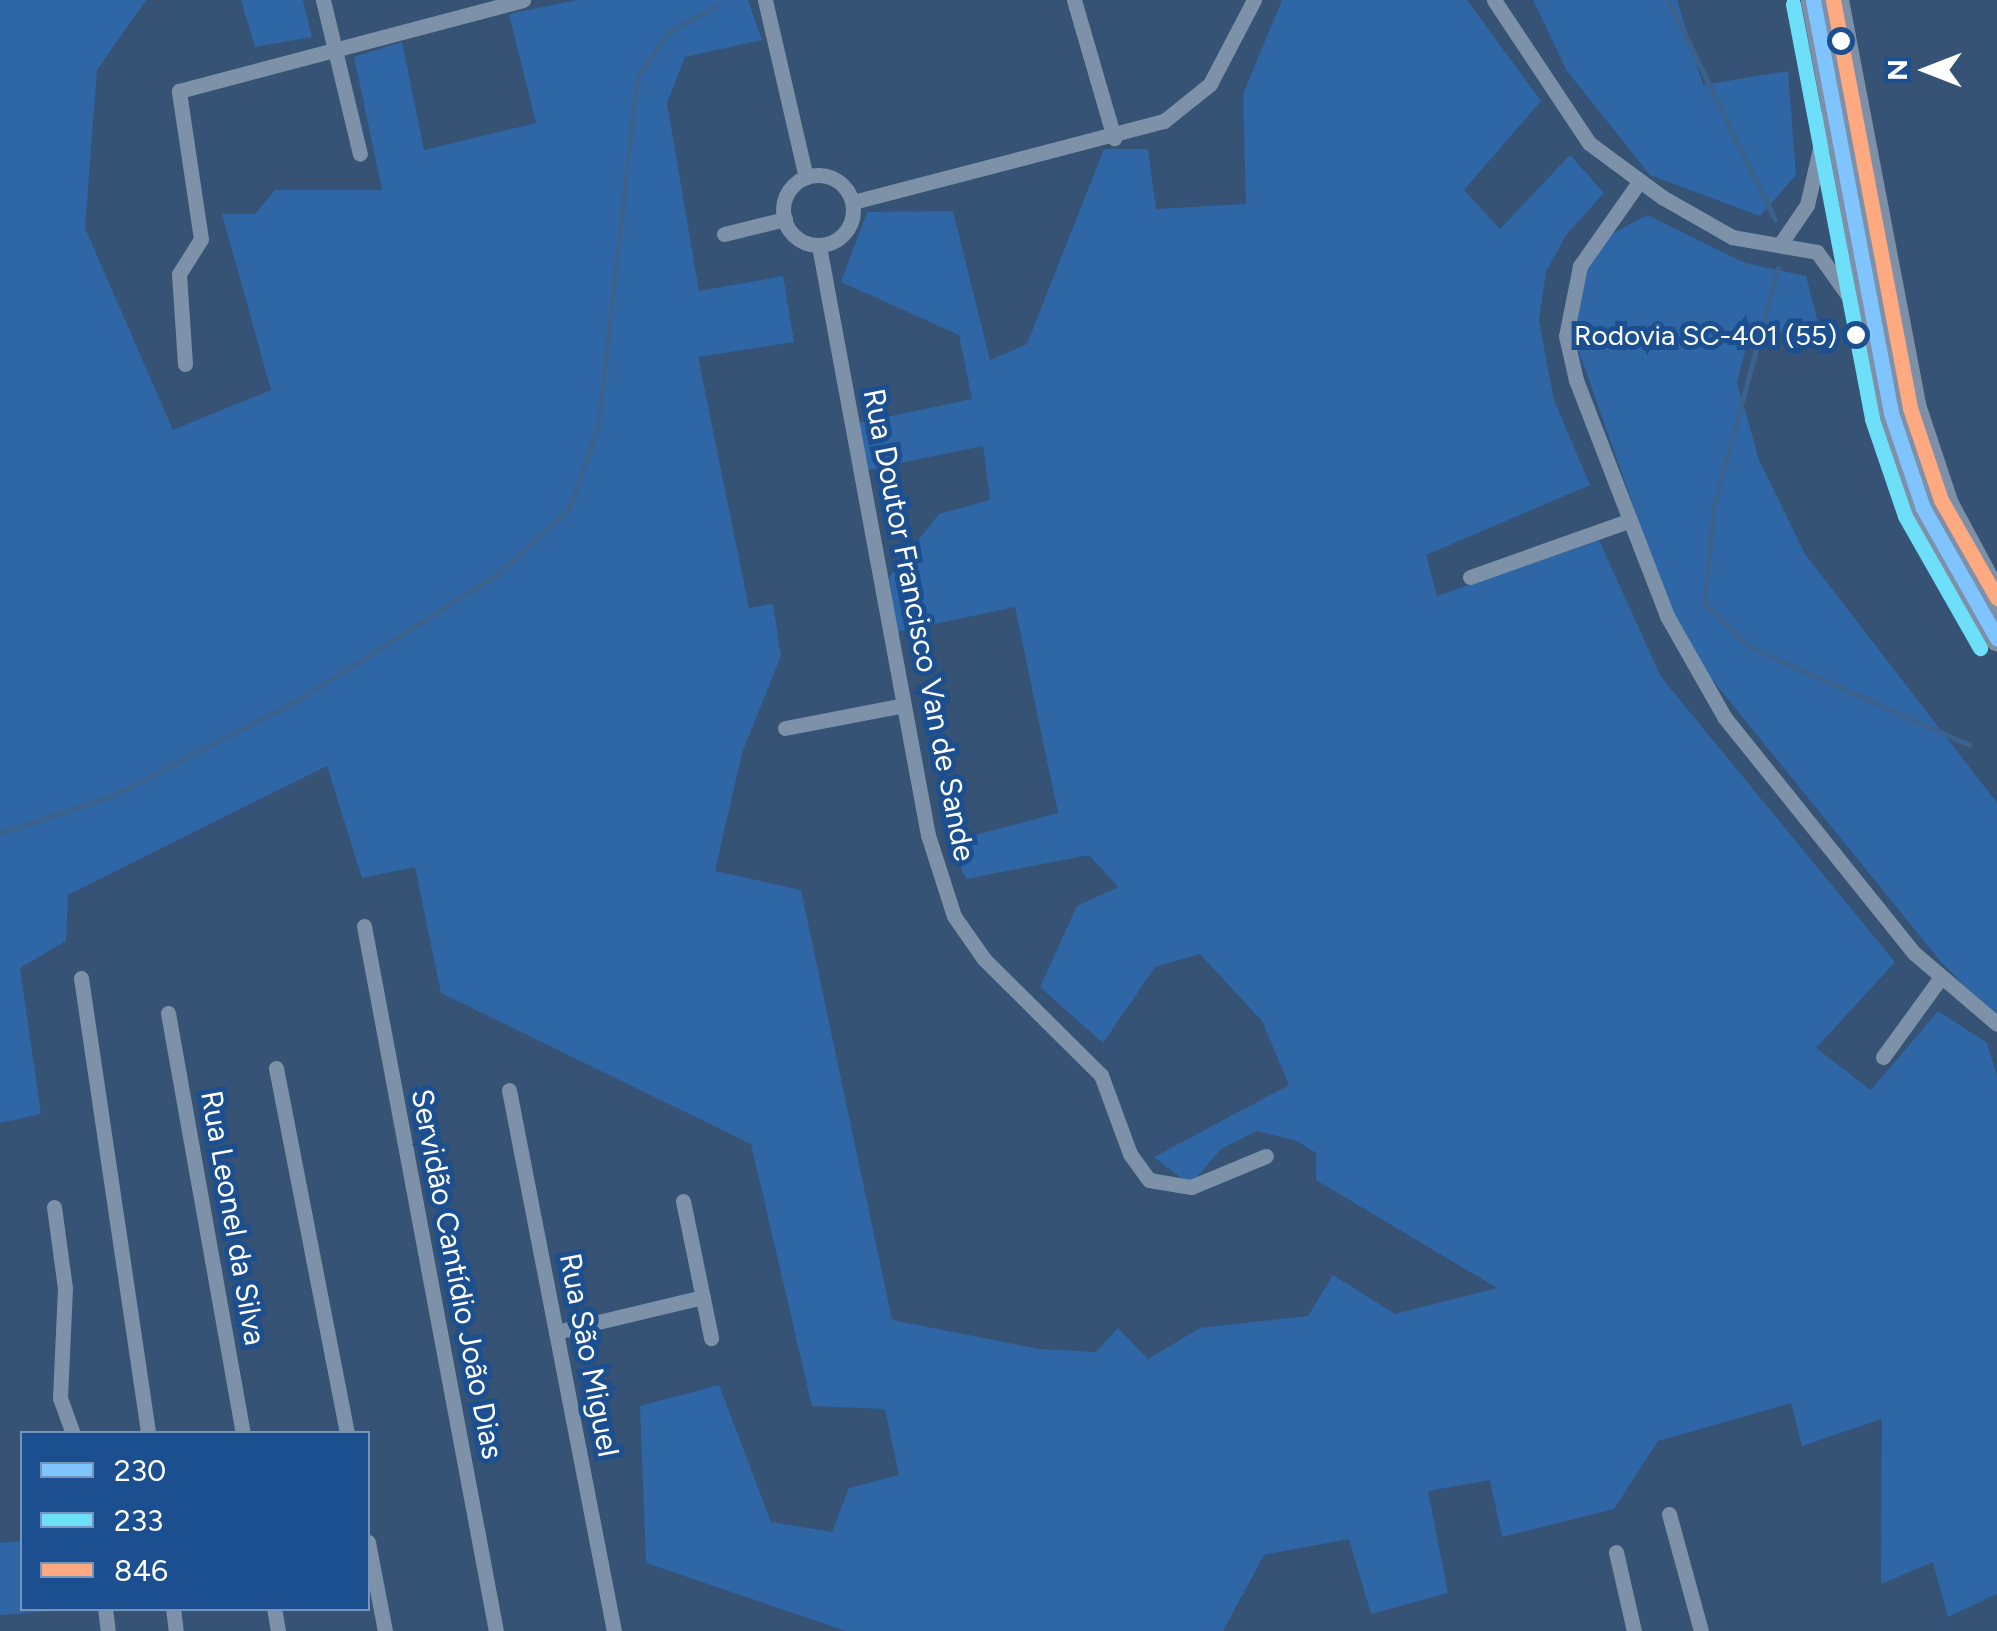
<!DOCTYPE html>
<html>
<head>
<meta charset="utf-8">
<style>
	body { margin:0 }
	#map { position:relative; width:1997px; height:1631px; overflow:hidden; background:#365274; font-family:Figtree,sans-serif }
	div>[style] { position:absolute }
	.green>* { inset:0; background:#2f66a5 }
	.stream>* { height:5px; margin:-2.5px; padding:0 2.5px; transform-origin:2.5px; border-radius:2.5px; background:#3b618d }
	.minor>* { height:15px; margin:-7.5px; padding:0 7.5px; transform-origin:7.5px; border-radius:7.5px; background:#7d92a8 }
	.minor>.ring { margin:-7.5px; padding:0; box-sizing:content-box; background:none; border:15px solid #7d92a8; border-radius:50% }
	.trunk>* { height:25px; margin:-12.5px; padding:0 12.5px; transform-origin:12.5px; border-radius:12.5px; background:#7e90a7 }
	.bus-1>* { height:15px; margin:-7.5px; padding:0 7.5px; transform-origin:7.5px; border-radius:7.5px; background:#80c4ff }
	.bus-2>* { height:15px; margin:-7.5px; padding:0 7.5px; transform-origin:7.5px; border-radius:7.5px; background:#6ddff8 }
	.bus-3>* { height:15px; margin:-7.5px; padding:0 7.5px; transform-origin:7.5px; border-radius:7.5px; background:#ffa980 }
	.dots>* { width:28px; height:28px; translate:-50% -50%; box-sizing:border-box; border:5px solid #1b4f8f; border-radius:50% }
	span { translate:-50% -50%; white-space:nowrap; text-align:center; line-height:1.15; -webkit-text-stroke:10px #1b4f8f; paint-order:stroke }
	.bus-label { font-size:28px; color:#fff }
	.right { translate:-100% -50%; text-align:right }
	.street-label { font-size:30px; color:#fff }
	.legend { position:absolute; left:20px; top:1431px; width:350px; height:180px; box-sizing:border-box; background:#1b4f8f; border:2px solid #7695bc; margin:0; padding:12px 18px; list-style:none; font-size:30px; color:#fff }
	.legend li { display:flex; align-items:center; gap:20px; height:50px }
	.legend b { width:50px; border:2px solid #7695bc }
	.north { position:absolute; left:1877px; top:20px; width:100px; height:100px; -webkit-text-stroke:8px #1b4f8f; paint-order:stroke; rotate:270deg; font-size:28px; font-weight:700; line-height:40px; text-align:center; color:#fff }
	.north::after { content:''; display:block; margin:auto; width:35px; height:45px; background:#fff; clip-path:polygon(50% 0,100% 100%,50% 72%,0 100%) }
</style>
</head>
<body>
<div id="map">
	<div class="green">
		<i style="clip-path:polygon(0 0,146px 0,97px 70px,85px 228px,173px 430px,271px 390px,222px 214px,255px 214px,275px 190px,382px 190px,354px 57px,402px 42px,424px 150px,536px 123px,509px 14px,577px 0,748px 0,762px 40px,685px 57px,667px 103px,699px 291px,783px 276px,794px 342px,698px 357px,749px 608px,773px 604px,781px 656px,742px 753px,715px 871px,801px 890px,892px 1320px,1039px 1349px,1096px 1352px,1118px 1328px,1148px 1359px,1200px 1328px,1308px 1316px,1333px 1275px,1395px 1314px,1497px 1288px,1316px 1180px,1316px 1153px,1297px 1141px,1257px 1131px,1221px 1149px,1190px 1185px,1154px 1157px,1289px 1085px,1262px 1021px,1200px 954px,1155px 967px,1103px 1043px,1040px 987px,1077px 906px,1118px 887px,1089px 855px,966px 879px,949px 842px,1058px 813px,1015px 607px,897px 632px,889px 577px,939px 514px,990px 500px,983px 446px,867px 470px,858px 423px,972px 399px,959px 335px,841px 282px,867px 212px,953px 211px,990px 360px,1027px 344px,1104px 149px,1148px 149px,1156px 209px,1246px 204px,1243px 94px,1282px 0,1467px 0,1541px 101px,1464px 190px,1500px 229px,1570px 155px,1604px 193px,1566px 235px,1546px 272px,1539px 321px,1554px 400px,1590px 485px,1426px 555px,1437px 596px,1599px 540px,1661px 677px,1895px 962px,1816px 1048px,1871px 1090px,1938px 1011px,1987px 1043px,1997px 1076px,1997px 1594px,1948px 1617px,1933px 1562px,1881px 1584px,1882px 1419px,1802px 1446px,1791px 1403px,1658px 1441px,1614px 1509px,1502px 1537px,1490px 1480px,1428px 1491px,1448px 1593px,1371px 1614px,1349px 1539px,1264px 1555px,1223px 1631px,846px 1631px,646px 1563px,640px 1406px,719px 1385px,771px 1522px,832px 1532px,849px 1488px,899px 1475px,885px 1409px,812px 1406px,751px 1144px,441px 993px,415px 867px,362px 878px,327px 766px,68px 895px,66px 941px,20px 968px,41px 1114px,0 1123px)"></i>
		<i style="clip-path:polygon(241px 0,303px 0,312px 37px,255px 47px)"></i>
		<i style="clip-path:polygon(1533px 0,1677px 0,1703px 85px,1788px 71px,1796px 175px,1760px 216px,1650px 175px,1567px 71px)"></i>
		<i style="clip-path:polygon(1647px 215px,1745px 263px,1806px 276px,1819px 326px,1749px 337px,1737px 382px,1759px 460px,1805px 554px,1997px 803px,1997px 1019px,1941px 962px,1694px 657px,1660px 581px,1573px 335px,1577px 285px,1601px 240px)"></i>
		<i style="clip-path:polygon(22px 1541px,22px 1608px,79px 1609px,0 1615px,0 1543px)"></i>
	</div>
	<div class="stream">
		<i style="left:1668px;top:0;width:244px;rotate:64deg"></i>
		<i style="left:1778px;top:268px;width:246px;rotate:105.1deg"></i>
		<i style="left:1714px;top:506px;width:98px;rotate:95.9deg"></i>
		<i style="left:1704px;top:603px;width:62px;rotate:44.3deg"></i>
		<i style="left:1748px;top:646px;width:242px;rotate:24.1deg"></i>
		<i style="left:0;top:833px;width:120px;rotate:-18.4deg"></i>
		<i style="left:114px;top:795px;width:211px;rotate:-27.4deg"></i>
		<i style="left:301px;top:698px;width:234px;rotate:-32.3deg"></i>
		<i style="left:499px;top:573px;width:95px;rotate:-42.4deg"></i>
		<i style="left:569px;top:509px;width:88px;rotate:-70.7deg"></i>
		<i style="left:598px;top:426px;width:351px;rotate:-83.6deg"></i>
		<i style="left:637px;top:77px;width:55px;rotate:-54.6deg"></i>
		<i style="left:669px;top:32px;width:54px;rotate:-29deg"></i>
	</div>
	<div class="minor">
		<i style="left:323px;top:0;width:158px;rotate:76.5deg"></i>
		<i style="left:765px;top:0;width:182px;rotate:77deg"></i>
		<i style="left:1074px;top:0;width:144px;rotate:73.8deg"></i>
		<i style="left:1494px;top:0;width:172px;rotate:56.4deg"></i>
		<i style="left:1589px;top:143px;width:91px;rotate:36.5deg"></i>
		<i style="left:1662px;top:197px;width:81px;rotate:29.7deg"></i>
		<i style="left:1732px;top:237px;width:86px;rotate:10deg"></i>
		<i style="left:1817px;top:252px;width:90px;rotate:54.5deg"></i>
		<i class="ring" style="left:783px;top:175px;width:55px;height:55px"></i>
		<i style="left:1639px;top:182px;width:103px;rotate:125.1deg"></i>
		<i style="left:1580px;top:266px;width:71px;rotate:101.3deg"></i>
		<i style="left:1566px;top:336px;width:45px;rotate:77.2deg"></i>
		<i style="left:1576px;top:380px;width:253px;rotate:68.9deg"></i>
		<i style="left:1667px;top:616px;width:117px;rotate:60.4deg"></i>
		<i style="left:1725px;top:718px;width:302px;rotate:51.2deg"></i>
		<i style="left:1914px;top:953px;width:109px;rotate:40.5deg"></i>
		<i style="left:853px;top:202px;width:321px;rotate:-14.6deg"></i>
		<i style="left:1164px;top:121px;width:59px;rotate:-38.8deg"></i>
		<i style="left:1210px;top:84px;width:95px;rotate:-62.4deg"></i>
		<i style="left:724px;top:234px;width:63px;rotate:-13.8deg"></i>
		<i style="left:1781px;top:243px;width:46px;rotate:-55.6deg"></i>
		<i style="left:1807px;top:205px;width:94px;rotate:-77.1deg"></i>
		<i style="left:819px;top:246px;width:599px;rotate:79.52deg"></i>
		<i style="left:928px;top:835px;width:85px;rotate:72.2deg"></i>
		<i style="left:954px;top:916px;width:52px;rotate:55.1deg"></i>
		<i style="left:984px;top:959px;width:165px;rotate:44.8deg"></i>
		<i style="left:1101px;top:1075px;width:84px;rotate:69.8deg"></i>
		<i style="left:1130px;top:1154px;width:32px;rotate:54deg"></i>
		<i style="left:1149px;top:1180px;width:43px;rotate:9.5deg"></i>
		<i style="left:1191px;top:1187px;width:81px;rotate:-22.5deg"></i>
		<i style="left:185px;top:364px;width:90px;rotate:-93.8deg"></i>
		<i style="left:179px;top:274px;width:41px;rotate:-57.8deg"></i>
		<i style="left:201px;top:239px;width:150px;rotate:-98.5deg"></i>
		<i style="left:179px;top:91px;width:356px;rotate:-14.8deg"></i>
		<i style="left:1470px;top:577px;width:168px;rotate:-19.5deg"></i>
		<i style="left:785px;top:728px;width:121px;rotate:-10.9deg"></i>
		<i style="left:364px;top:926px;width:717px;rotate:79.4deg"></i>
		<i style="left:81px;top:978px;width:461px;rotate:81.6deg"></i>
		<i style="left:168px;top:1013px;width:428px;rotate:79.9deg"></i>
		<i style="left:1883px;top:1057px;width:95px;rotate:-54deg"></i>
		<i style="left:276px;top:1068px;width:373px;rotate:79deg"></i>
		<i style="left:509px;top:1090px;width:551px;rotate:79.02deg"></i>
		<i style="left:683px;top:1201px;width:140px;rotate:78.4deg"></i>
		<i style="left:54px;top:1207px;width:82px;rotate:82.3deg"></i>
		<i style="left:65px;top:1288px;width:110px;rotate:92.6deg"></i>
		<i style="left:60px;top:1398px;width:38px;rotate:70deg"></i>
		<i style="left:556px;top:1332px;width:151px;rotate:-13.4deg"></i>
		<i style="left:1669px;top:1514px;width:121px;rotate:74.7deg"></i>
		<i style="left:368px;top:1542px;width:91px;rotate:79.2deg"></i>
		<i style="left:1616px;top:1552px;width:81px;rotate:77.2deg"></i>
		<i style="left:105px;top:1608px;width:23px;rotate:83deg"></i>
		<i style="left:173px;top:1608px;width:23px;rotate:83deg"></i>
		<i style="left:274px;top:1608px;width:23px;rotate:80deg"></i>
	</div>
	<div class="trunk">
		<i style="left:1813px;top:0;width:420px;rotate:79.3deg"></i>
		<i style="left:1891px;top:413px;width:100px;rotate:71.4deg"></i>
		<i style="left:1923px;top:508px;width:150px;rotate:60.4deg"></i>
		<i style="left:1836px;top:0;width:412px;rotate:79.2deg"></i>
		<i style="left:1913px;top:405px;width:104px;rotate:71.6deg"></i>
		<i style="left:1946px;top:504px;width:108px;rotate:61.8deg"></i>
	</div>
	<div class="bus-1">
		<i style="left:1813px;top:0;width:420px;rotate:79.3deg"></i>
		<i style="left:1891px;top:413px;width:100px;rotate:71.4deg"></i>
		<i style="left:1923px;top:508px;width:150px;rotate:60.4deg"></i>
	</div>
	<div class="bus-2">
		<i style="left:1793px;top:4px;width:422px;rotate:79.2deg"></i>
		<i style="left:1872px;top:419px;width:102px;rotate:71.2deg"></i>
		<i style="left:1905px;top:516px;width:152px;rotate:60.4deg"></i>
	</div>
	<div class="bus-3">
		<i style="left:1833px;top:0;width:415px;rotate:79.3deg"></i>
		<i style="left:1910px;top:408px;width:97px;rotate:71.4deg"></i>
		<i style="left:1941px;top:500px;width:113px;rotate:60.3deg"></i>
	</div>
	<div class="dots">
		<i style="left:1841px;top:41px;background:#fff"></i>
		<i style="left:1856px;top:335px;background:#fff"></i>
	</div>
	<div class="bus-label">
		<span class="right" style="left:1837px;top:335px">Rodovia SC-401 (55)</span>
	</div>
	<div class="street-label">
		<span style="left:919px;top:625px;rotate:79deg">Rua Doutor Francisco Van de Sande</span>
		<span style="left:233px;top:1218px;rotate:80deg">Rua Leonel da Silva</span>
		<span style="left:457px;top:1274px;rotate:79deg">Servidão Cantídio João Dias</span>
		<span style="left:589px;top:1355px;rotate:79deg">Rua São Miguel</span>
	</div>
	<ul class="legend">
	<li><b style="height:12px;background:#80c4ff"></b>230</li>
	<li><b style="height:12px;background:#6ddff8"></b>233</li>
	<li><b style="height:12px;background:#ffa980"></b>846</li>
	</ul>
	<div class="north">N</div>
</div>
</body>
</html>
